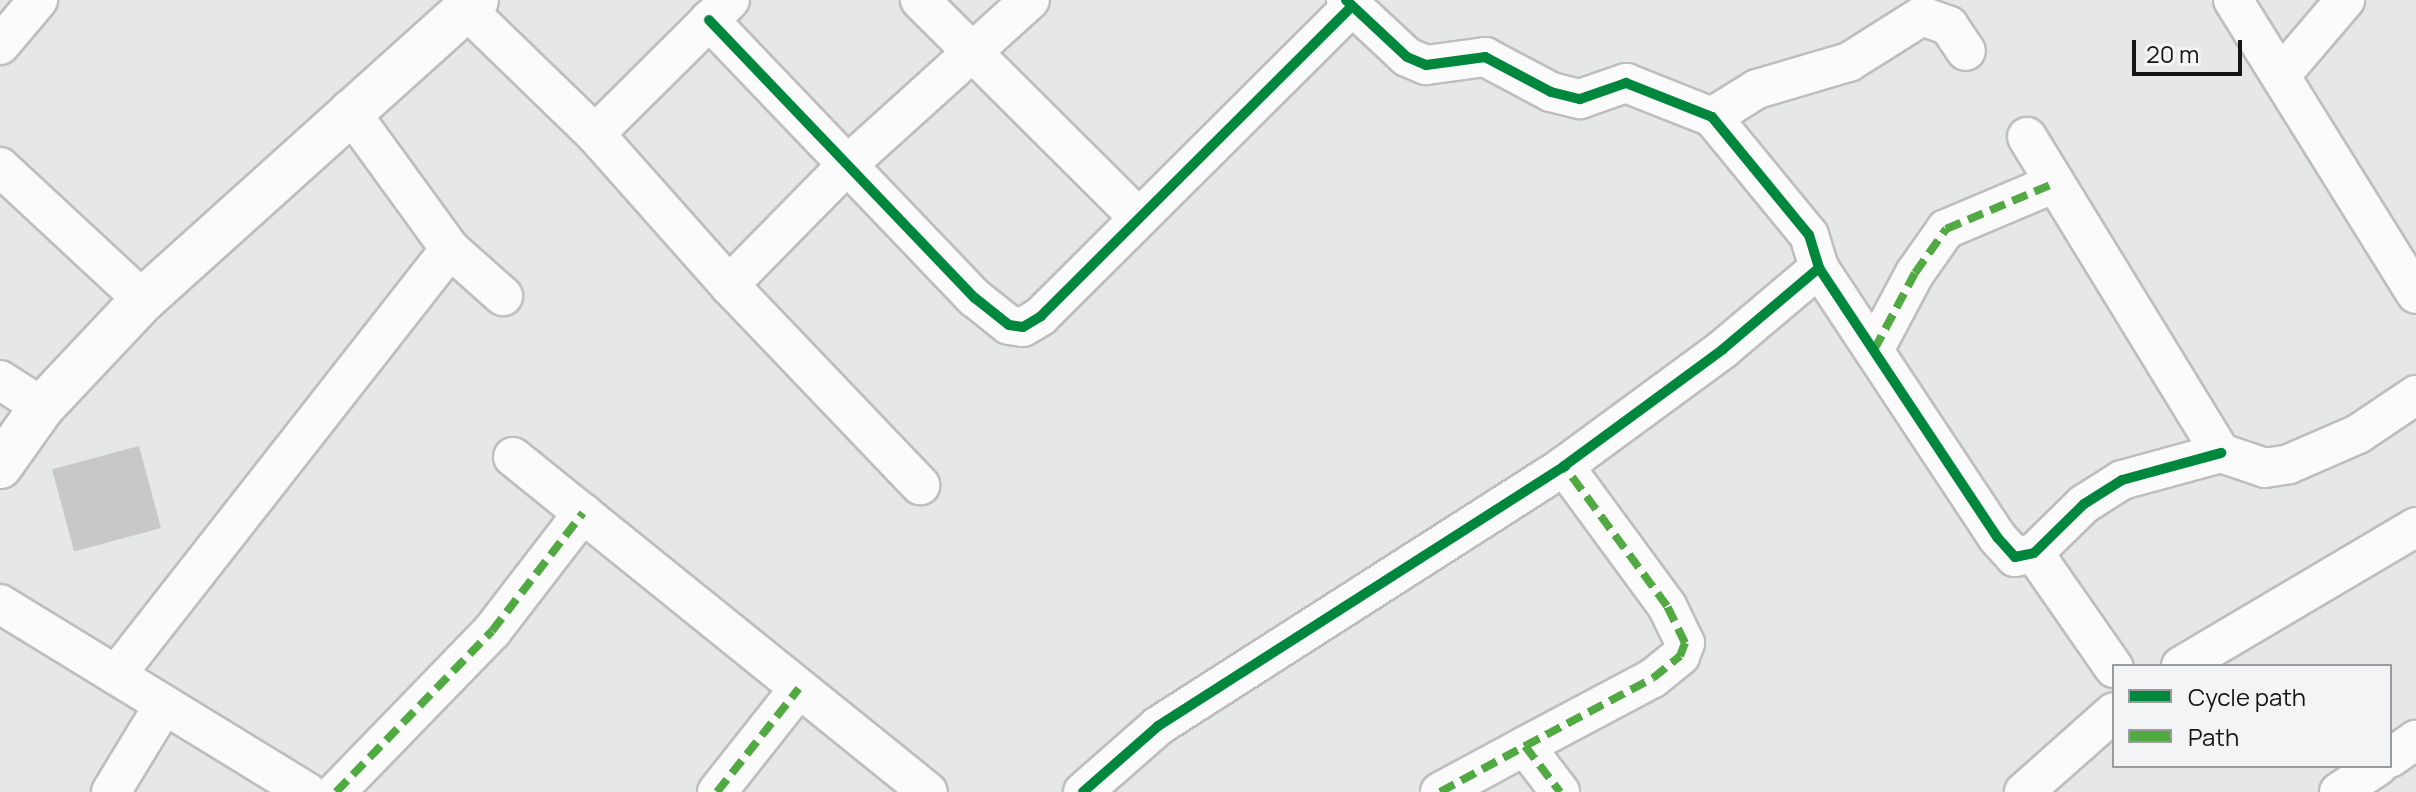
<!DOCTYPE html>
<html>
<head>
<meta charset="utf-8">
<style>
	body { margin:0 }
	#map { position:relative; width:2416px; height:792px; overflow:hidden; background:#e6e7e7; font-family:Manrope,sans-serif }
	div>[style] { position:absolute }
	.building>* { inset:0; background:#c8c8c8; transform-origin:0 0 }
	.roads { filter:drop-shadow(2px 0 #bebebf) drop-shadow(-2px 0 #bebebf) drop-shadow(0 2px #bebebf) drop-shadow(0 -2px #bebebf) }
	.minor>* { height:38px; margin:-19px; padding:0 19px; transform-origin:19px; border-radius:19px; background:#fbfbfb }
	.tertiary>* { height:44px; margin:-22px; padding:0 22px; transform-origin:22px; border-radius:22px; background:#fbfbfb }
	.quiet>* { height:8px; margin-top:-4px; transform-origin:0; background:repeating-linear-gradient(90deg,#51a942 0 16px,transparent 0 24px) }
	.cycleway>* { height:10px; margin:-5px; padding:0 5px; transform-origin:5px; border-radius:5px; background:#00873e }
	span { translate:-50% -50%; white-space:nowrap; text-align:center; line-height:1.15; -webkit-text-stroke:6px #f2f4f5; paint-order:stroke }
	.legend { position:absolute; left:2112px; top:664px; width:280px; height:104px; box-sizing:border-box; background:#f2f4f5; border:2px solid #9a9b9c; margin:0; padding:10px 14px; list-style:none; font-size:24px; color:#161617 }
	.legend li { display:flex; align-items:center; gap:16px; height:40px }
	.legend b { width:40px; border:2px solid #9a9b9c }
	.scale { position:absolute; left:2132px; top:40px; width:110px; height:36px; box-sizing:border-box; border:4px solid #161617; border-top:0; padding-left:10px; font-size:24px; line-height:28px; white-space:nowrap; color:#161617; -webkit-text-stroke:6px #f2f4f5; paint-order:stroke }
</style>
</head>
<body>
<div id="map">
	<div class="building">
		<i style="left:139px;top:446px;width:85px;height:90px;rotate:75deg"></i>
	</div>
	<div class="roads">
		<div class="minor">
			<i style="left:920px;top:0;width:308px;rotate:44.9deg"></i>
			<i style="left:1346px;top:0;width:83px;rotate:43.1deg"></i>
			<i style="left:1407px;top:57px;width:21px;rotate:23deg"></i>
			<i style="left:1426px;top:65px;width:60px;rotate:-7.7deg"></i>
			<i style="left:1485px;top:57px;width:75px;rotate:27.9deg"></i>
			<i style="left:1551px;top:92px;width:30px;rotate:14deg"></i>
			<i style="left:1580px;top:99px;width:49px;rotate:-19.2deg"></i>
			<i style="left:1626px;top:83px;width:92px;rotate:21.6deg"></i>
			<i style="left:1712px;top:117px;width:153px;rotate:50.6deg"></i>
			<i style="left:1809px;top:235px;width:34px;rotate:73deg"></i>
			<i style="left:1819px;top:268px;width:323px;rotate:56.5deg"></i>
			<i style="left:1997px;top:537px;width:27px;rotate:48deg"></i>
			<i style="left:2015px;top:557px;width:19px;rotate:-12deg"></i>
			<i style="left:2034px;top:553px;width:70px;rotate:-44.4deg"></i>
			<i style="left:2084px;top:504px;width:45px;rotate:-32.3deg"></i>
			<i style="left:2122px;top:480px;width:103px;rotate:-15.3deg"></i>
			<i style="left:2233px;top:0;width:346px;rotate:58.1deg"></i>
			<i style="left:466px;top:9px;width:180px;rotate:44.1deg"></i>
			<i style="left:595px;top:134px;width:202px;rotate:48.4deg"></i>
			<i style="left:729px;top:285px;width:277px;rotate:46.3deg"></i>
			<i style="left:709px;top:20px;width:385px;rotate:46.3deg"></i>
			<i style="left:975px;top:298px;width:43px;rotate:38.5deg"></i>
			<i style="left:1009px;top:325px;width:14px;rotate:8deg"></i>
			<i style="left:1023px;top:327px;width:21px;rotate:-31deg"></i>
			<i style="left:1041px;top:316px;width:439px;rotate:-44.9deg"></i>
			<i style="left:0;top:45px;width:59px;rotate:-49.8deg"></i>
			<i style="left:2281px;top:75px;width:99px;rotate:-49.5deg"></i>
			<i style="left:1712px;top:117px;width:53px;rotate:-31.9deg"></i>
			<i style="left:1757px;top:89px;width:96px;rotate:-16.4deg"></i>
			<i style="left:1849px;top:62px;width:86px;rotate:-32.2deg"></i>
			<i style="left:1922px;top:16px;width:29px;rotate:20deg"></i>
			<i style="left:1949px;top:26px;width:30px;rotate:56deg"></i>
			<i style="left:595px;top:134px;width:190px;rotate:-44.8deg"></i>
			<i style="left:2027px;top:137px;width:371px;rotate:58.5deg"></i>
			<i style="left:2221px;top:453px;width:46px;rotate:18.8deg"></i>
			<i style="left:2265px;top:468px;width:24px;rotate:-9deg"></i>
			<i style="left:2289px;top:464px;width:75px;rotate:-23.5deg"></i>
			<i style="left:2358px;top:434px;width:70px;rotate:-33.9deg"></i>
			<i style="left:0;top:167px;width:195px;rotate:42.9deg"></i>
			<i style="left:450px;top:249px;width:71px;rotate:41.6deg"></i>
			<i style="left:729px;top:285px;width:165px;rotate:-45.5deg"></i>
			<i style="left:845px;top:167px;width:249px;rotate:-42.1deg"></i>
			<i style="left:1874px;top:350px;width:87px;rotate:-62deg"></i>
			<i style="left:1915px;top:273px;width:54px;rotate:-54.8deg"></i>
			<i style="left:1946px;top:229px;width:118px;rotate:-22.9deg"></i>
			<i style="left:0;top:380px;width:50px;rotate:32.7deg"></i>
			<i style="left:513px;top:457px;width:533px;rotate:38.91deg"></i>
			<i style="left:2034px;top:553px;width:140px;rotate:55.2deg"></i>
			<i style="left:0;top:604px;width:360px;rotate:31.5deg"></i>
			<i style="left:2181px;top:666px;width:273px;rotate:-30.6deg"></i>
			<i style="left:116px;top:675px;width:541px;rotate:-51.9deg"></i>
			<i style="left:450px;top:249px;width:172px;rotate:-126deg"></i>
			<i style="left:1525px;top:746px;width:145px;rotate:-28deg"></i>
			<i style="left:1653px;top:678px;width:35px;rotate:-39deg"></i>
			<i style="left:1680px;top:656px;width:14px;rotate:-69deg"></i>
			<i style="left:1685px;top:643px;width:41px;rotate:-115.9deg"></i>
			<i style="left:1667px;top:606px;width:174px;rotate:-126.3deg"></i>
			<i style="left:2390px;top:758px;width:32px;rotate:-35deg"></i>
			<i style="left:111px;top:792px;width:102px;rotate:-58.7deg"></i>
			<i style="left:336px;top:792px;width:224px;rotate:-45.9deg"></i>
			<i style="left:492px;top:631px;width:149px;rotate:-52.4deg"></i>
			<i style="left:717px;top:792px;width:132px;rotate:-51.7deg"></i>
			<i style="left:1083px;top:792px;width:100px;rotate:-41.3deg"></i>
			<i style="left:1158px;top:726px;width:482px;rotate:-32.6deg"></i>
			<i style="left:1564px;top:466px;width:197px;rotate:-36.3deg"></i>
			<i style="left:1723px;top:349px;width:126px;rotate:-40.2deg"></i>
			<i style="left:1440px;top:792px;width:97px;rotate:-28.4deg"></i>
			<i style="left:1525px;top:746px;width:58px;rotate:52.7deg"></i>
			<i style="left:2024px;top:792px;width:120px;rotate:-41.6deg"></i>
			<i style="left:2339px;top:792px;width:47px;rotate:-33.7deg"></i>
		</div>
		<div class="tertiary">
			<i style="left:0;top:466px;width:72px;rotate:-54.6deg"></i>
			<i style="left:42px;top:407px;width:147px;rotate:-46.7deg"></i>
			<i style="left:143px;top:300px;width:448px;rotate:-42deg"></i>
		</div>
	</div>
	<div class="quiet">
		<i style="left:1874px;top:350px;width:87px;rotate:-62deg"></i>
		<i style="left:1915px;top:273px;width:54px;rotate:-54.8deg"></i>
		<i style="left:1946px;top:229px;width:118px;rotate:-22.9deg"></i>
		<i style="left:1525px;top:746px;width:145px;rotate:-28deg"></i>
		<i style="left:1653px;top:678px;width:35px;rotate:-39deg"></i>
		<i style="left:1680px;top:656px;width:14px;rotate:-69deg"></i>
		<i style="left:1685px;top:643px;width:41px;rotate:-115.9deg"></i>
		<i style="left:1667px;top:606px;width:174px;rotate:-126.3deg"></i>
		<i style="left:336px;top:792px;width:224px;rotate:-45.9deg"></i>
		<i style="left:492px;top:631px;width:149px;rotate:-52.4deg"></i>
		<i style="left:717px;top:792px;width:132px;rotate:-51.7deg"></i>
		<i style="left:1440px;top:792px;width:97px;rotate:-28.4deg"></i>
		<i style="left:1525px;top:746px;width:58px;rotate:52.7deg"></i>
	</div>
	<div class="cycleway">
		<i style="left:1346px;top:0;width:83px;rotate:43.1deg"></i>
		<i style="left:1407px;top:57px;width:21px;rotate:23deg"></i>
		<i style="left:1426px;top:65px;width:60px;rotate:-7.7deg"></i>
		<i style="left:1485px;top:57px;width:75px;rotate:27.9deg"></i>
		<i style="left:1551px;top:92px;width:30px;rotate:14deg"></i>
		<i style="left:1580px;top:99px;width:49px;rotate:-19.2deg"></i>
		<i style="left:1626px;top:83px;width:92px;rotate:21.6deg"></i>
		<i style="left:1712px;top:117px;width:153px;rotate:50.6deg"></i>
		<i style="left:1809px;top:235px;width:34px;rotate:73deg"></i>
		<i style="left:1819px;top:268px;width:323px;rotate:56.5deg"></i>
		<i style="left:1997px;top:537px;width:27px;rotate:48deg"></i>
		<i style="left:2015px;top:557px;width:19px;rotate:-12deg"></i>
		<i style="left:2034px;top:553px;width:70px;rotate:-44.4deg"></i>
		<i style="left:2084px;top:504px;width:45px;rotate:-32.3deg"></i>
		<i style="left:2122px;top:480px;width:103px;rotate:-15.3deg"></i>
		<i style="left:709px;top:20px;width:385px;rotate:46.3deg"></i>
		<i style="left:975px;top:298px;width:43px;rotate:38.5deg"></i>
		<i style="left:1009px;top:325px;width:14px;rotate:8deg"></i>
		<i style="left:1023px;top:327px;width:21px;rotate:-31deg"></i>
		<i style="left:1041px;top:316px;width:439px;rotate:-44.9deg"></i>
		<i style="left:1083px;top:792px;width:100px;rotate:-41.3deg"></i>
		<i style="left:1158px;top:726px;width:482px;rotate:-32.6deg"></i>
		<i style="left:1564px;top:466px;width:197px;rotate:-36.3deg"></i>
		<i style="left:1723px;top:349px;width:126px;rotate:-40.2deg"></i>
	</div>
	<ul class="legend">
	<li><b style="height:10px;background:#00873e"></b>Cycle path</li>
	<li><b style="height:10px;background:#51a942"></b>Path</li>
	</ul>
	<div class="scale">20 m</div>
</div>
</body>
</html>
